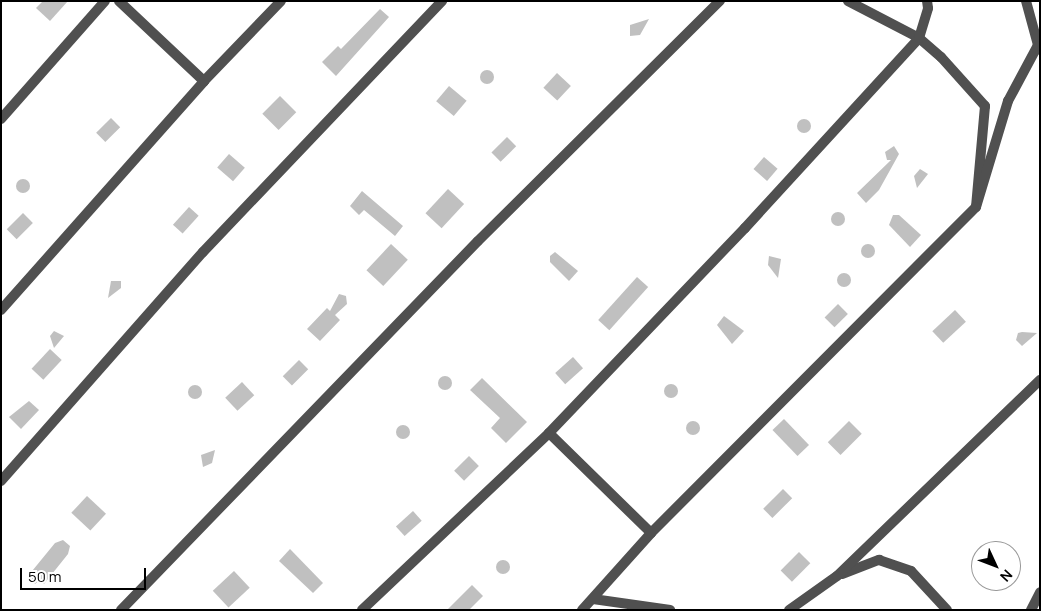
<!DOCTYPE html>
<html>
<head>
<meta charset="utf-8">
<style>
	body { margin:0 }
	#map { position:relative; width:1041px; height:611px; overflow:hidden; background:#fff; font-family:Manrope,sans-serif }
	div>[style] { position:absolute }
	.building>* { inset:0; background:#c0c0c0; transform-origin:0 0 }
	.round { border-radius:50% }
	.minor>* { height:10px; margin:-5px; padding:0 5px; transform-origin:5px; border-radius:5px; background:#505050 }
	span { translate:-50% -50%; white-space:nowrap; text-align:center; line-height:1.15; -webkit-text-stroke:4px #fff; paint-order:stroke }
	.frame { position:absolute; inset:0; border:2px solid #000; pointer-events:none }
	.north { position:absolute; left:971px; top:541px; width:50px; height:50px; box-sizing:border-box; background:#fff; border:1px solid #999; border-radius:50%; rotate:133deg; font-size:14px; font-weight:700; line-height:20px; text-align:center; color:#000 }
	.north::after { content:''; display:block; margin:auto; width:18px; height:22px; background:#000; clip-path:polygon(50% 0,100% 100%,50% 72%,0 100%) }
	.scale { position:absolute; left:20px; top:568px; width:126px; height:22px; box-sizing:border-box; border:2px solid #000; border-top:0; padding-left:6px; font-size:15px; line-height:18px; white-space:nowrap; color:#000; -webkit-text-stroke:4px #fff; paint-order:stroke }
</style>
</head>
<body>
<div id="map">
	<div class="building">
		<i style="clip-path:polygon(43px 1px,68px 1px,50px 21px,36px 8px)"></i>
		<i style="clip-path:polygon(380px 9px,389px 17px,336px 76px,322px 62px,338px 46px,341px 49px)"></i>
		<i style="clip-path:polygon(649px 19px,640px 35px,630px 36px,630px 25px)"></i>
		<i class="round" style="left:480px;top:70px;width:14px;height:14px"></i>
		<i style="left:557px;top:73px;width:19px;height:20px;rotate:43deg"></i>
		<i style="left:449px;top:86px;width:23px;height:20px;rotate:40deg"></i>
		<i style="left:280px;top:96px;width:23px;height:25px;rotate:45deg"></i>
		<i style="left:111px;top:118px;width:13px;height:21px;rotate:45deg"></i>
		<i class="round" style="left:797px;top:119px;width:14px;height:14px"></i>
		<i style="left:507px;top:137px;width:13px;height:22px;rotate:45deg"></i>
		<i style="clip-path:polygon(894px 146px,899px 154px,879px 190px,866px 203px,857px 193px,891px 160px,887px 160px,885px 152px)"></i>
		<i style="left:229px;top:154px;width:21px;height:18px;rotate:41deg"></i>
		<i style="left:764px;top:157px;width:18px;height:16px;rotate:41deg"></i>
		<i style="clip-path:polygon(920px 169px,928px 174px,917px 188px,914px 176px)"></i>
		<i class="round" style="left:16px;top:179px;width:14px;height:14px"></i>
		<i style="left:448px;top:189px;width:22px;height:33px;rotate:43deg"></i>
		<i style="clip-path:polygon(362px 191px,403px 226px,395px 236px,364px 210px,359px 215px,350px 206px)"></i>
		<i style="left:189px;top:207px;width:13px;height:24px;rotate:42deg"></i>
		<i class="round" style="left:831px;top:212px;width:14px;height:14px"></i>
		<i style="left:23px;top:213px;width:14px;height:23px;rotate:45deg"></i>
		<i style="clip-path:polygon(893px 215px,899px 215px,921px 235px,910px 247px,889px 225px)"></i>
		<i style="left:391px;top:244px;width:23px;height:36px;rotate:43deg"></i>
		<i class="round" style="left:861px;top:244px;width:14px;height:14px"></i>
		<i style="clip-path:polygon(555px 252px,578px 271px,569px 281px,550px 262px,550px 256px)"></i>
		<i style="clip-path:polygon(769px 256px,781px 259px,778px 278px,768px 265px)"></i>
		<i class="round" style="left:837px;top:273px;width:14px;height:14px"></i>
		<i style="left:637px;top:277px;width:15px;height:58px;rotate:42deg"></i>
		<i style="clip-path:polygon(111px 281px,121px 281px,121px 288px,108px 298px)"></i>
		<i style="clip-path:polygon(339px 294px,346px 296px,347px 304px,335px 315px,340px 320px,320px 341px,307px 329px,327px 308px,330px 311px)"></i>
		<i style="left:838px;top:304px;width:14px;height:19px;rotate:45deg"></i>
		<i style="left:955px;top:310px;width:16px;height:31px;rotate:47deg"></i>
		<i style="clip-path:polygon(724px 316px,744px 331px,732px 344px,717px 325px)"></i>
		<i style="clip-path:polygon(54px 331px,64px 336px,54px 348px,50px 336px)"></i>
		<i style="clip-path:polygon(1018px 333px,1022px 332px,1037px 333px,1022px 346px,1016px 340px)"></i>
		<i style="left:50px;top:349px;width:16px;height:27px;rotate:43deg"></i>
		<i style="left:573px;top:357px;width:15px;height:24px;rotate:48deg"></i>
		<i style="left:299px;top:360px;width:13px;height:23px;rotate:45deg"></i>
		<i class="round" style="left:438px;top:376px;width:14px;height:14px"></i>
		<i style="clip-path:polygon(482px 378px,527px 422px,506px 443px,491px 428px,500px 418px,470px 390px)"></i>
		<i style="left:242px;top:382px;width:18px;height:23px;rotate:47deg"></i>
		<i class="round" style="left:664px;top:384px;width:14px;height:14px"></i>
		<i class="round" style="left:188px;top:385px;width:14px;height:14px"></i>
		<i style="clip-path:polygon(29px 401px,39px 410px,21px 429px,9px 417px)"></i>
		<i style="left:784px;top:419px;width:36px;height:16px;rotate:46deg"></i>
		<i style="left:849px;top:421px;width:18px;height:30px;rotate:45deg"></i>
		<i class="round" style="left:686px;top:421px;width:14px;height:14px"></i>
		<i class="round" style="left:396px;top:425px;width:14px;height:14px"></i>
		<i style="clip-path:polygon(215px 450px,212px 463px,203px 467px,201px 455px)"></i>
		<i style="left:469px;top:456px;width:14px;height:21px;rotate:45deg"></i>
		<i style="left:783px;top:489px;width:13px;height:28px;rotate:45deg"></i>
		<i style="left:87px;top:496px;width:26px;height:23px;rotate:43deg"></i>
		<i style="left:413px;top:511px;width:13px;height:23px;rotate:48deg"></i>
		<i style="clip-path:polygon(63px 540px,70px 546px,68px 554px,44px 584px,40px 580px,35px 584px,28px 576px,55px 543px)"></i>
		<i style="clip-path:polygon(290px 549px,323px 583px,313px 593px,279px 561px)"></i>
		<i style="left:799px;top:552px;width:16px;height:26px;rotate:45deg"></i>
		<i class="round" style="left:496px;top:560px;width:14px;height:14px"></i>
		<i style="left:234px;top:571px;width:23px;height:29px;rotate:47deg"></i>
		<i style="clip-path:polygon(472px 585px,483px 596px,469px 610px,447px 610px)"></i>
	</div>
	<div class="minor">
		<i style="left:119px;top:1px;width:117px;rotate:43.3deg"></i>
		<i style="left:848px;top:1px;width:80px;rotate:27.5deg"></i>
		<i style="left:919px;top:38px;width:29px;rotate:41deg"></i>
		<i style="left:941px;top:57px;width:66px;rotate:48.1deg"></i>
		<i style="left:985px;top:106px;width:101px;rotate:95.1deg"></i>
		<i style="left:976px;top:207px;width:111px;rotate:-73.2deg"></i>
		<i style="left:1008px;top:101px;width:64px;rotate:-61.8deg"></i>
		<i style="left:1038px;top:45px;width:5px;rotate:68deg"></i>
		<i style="left:1026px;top:1px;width:46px;rotate:74.7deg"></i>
		<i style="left:1px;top:119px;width:157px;rotate:-48.6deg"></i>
		<i style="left:1px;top:310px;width:306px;rotate:-48.4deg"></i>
		<i style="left:204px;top:81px;width:111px;rotate:-46.1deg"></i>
		<i style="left:549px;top:433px;width:143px;rotate:44.4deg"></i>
		<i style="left:1px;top:481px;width:305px;rotate:-48.6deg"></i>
		<i style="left:203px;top:252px;width:347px;rotate:-46.4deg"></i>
		<i style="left:842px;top:574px;width:40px;rotate:-21deg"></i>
		<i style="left:879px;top:560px;width:34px;rotate:19deg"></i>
		<i style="left:911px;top:571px;width:53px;rotate:47.3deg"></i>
		<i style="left:593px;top:599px;width:78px;rotate:8.1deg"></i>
		<i style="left:121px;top:610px;width:513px;rotate:-45.95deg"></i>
		<i style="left:478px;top:241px;width:341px;rotate:-44.8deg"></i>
		<i style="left:362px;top:610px;width:257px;rotate:-43.4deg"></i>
		<i style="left:549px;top:433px;width:284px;rotate:-46.3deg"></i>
		<i style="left:745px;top:228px;width:258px;rotate:-47.5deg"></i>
		<i style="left:919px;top:38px;width:31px;rotate:-73deg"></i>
		<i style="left:928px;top:8px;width:7px;rotate:-98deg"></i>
		<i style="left:582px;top:610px;width:103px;rotate:-48.1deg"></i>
		<i style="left:651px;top:533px;width:460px;rotate:-45.1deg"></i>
		<i style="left:789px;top:610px;width:59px;rotate:-35.3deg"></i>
		<i style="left:837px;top:576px;width:282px;rotate:-44deg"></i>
		<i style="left:1031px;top:610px;width:20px;rotate:-63deg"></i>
	</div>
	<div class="frame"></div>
	<div class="north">N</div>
	<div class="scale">50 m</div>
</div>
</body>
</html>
